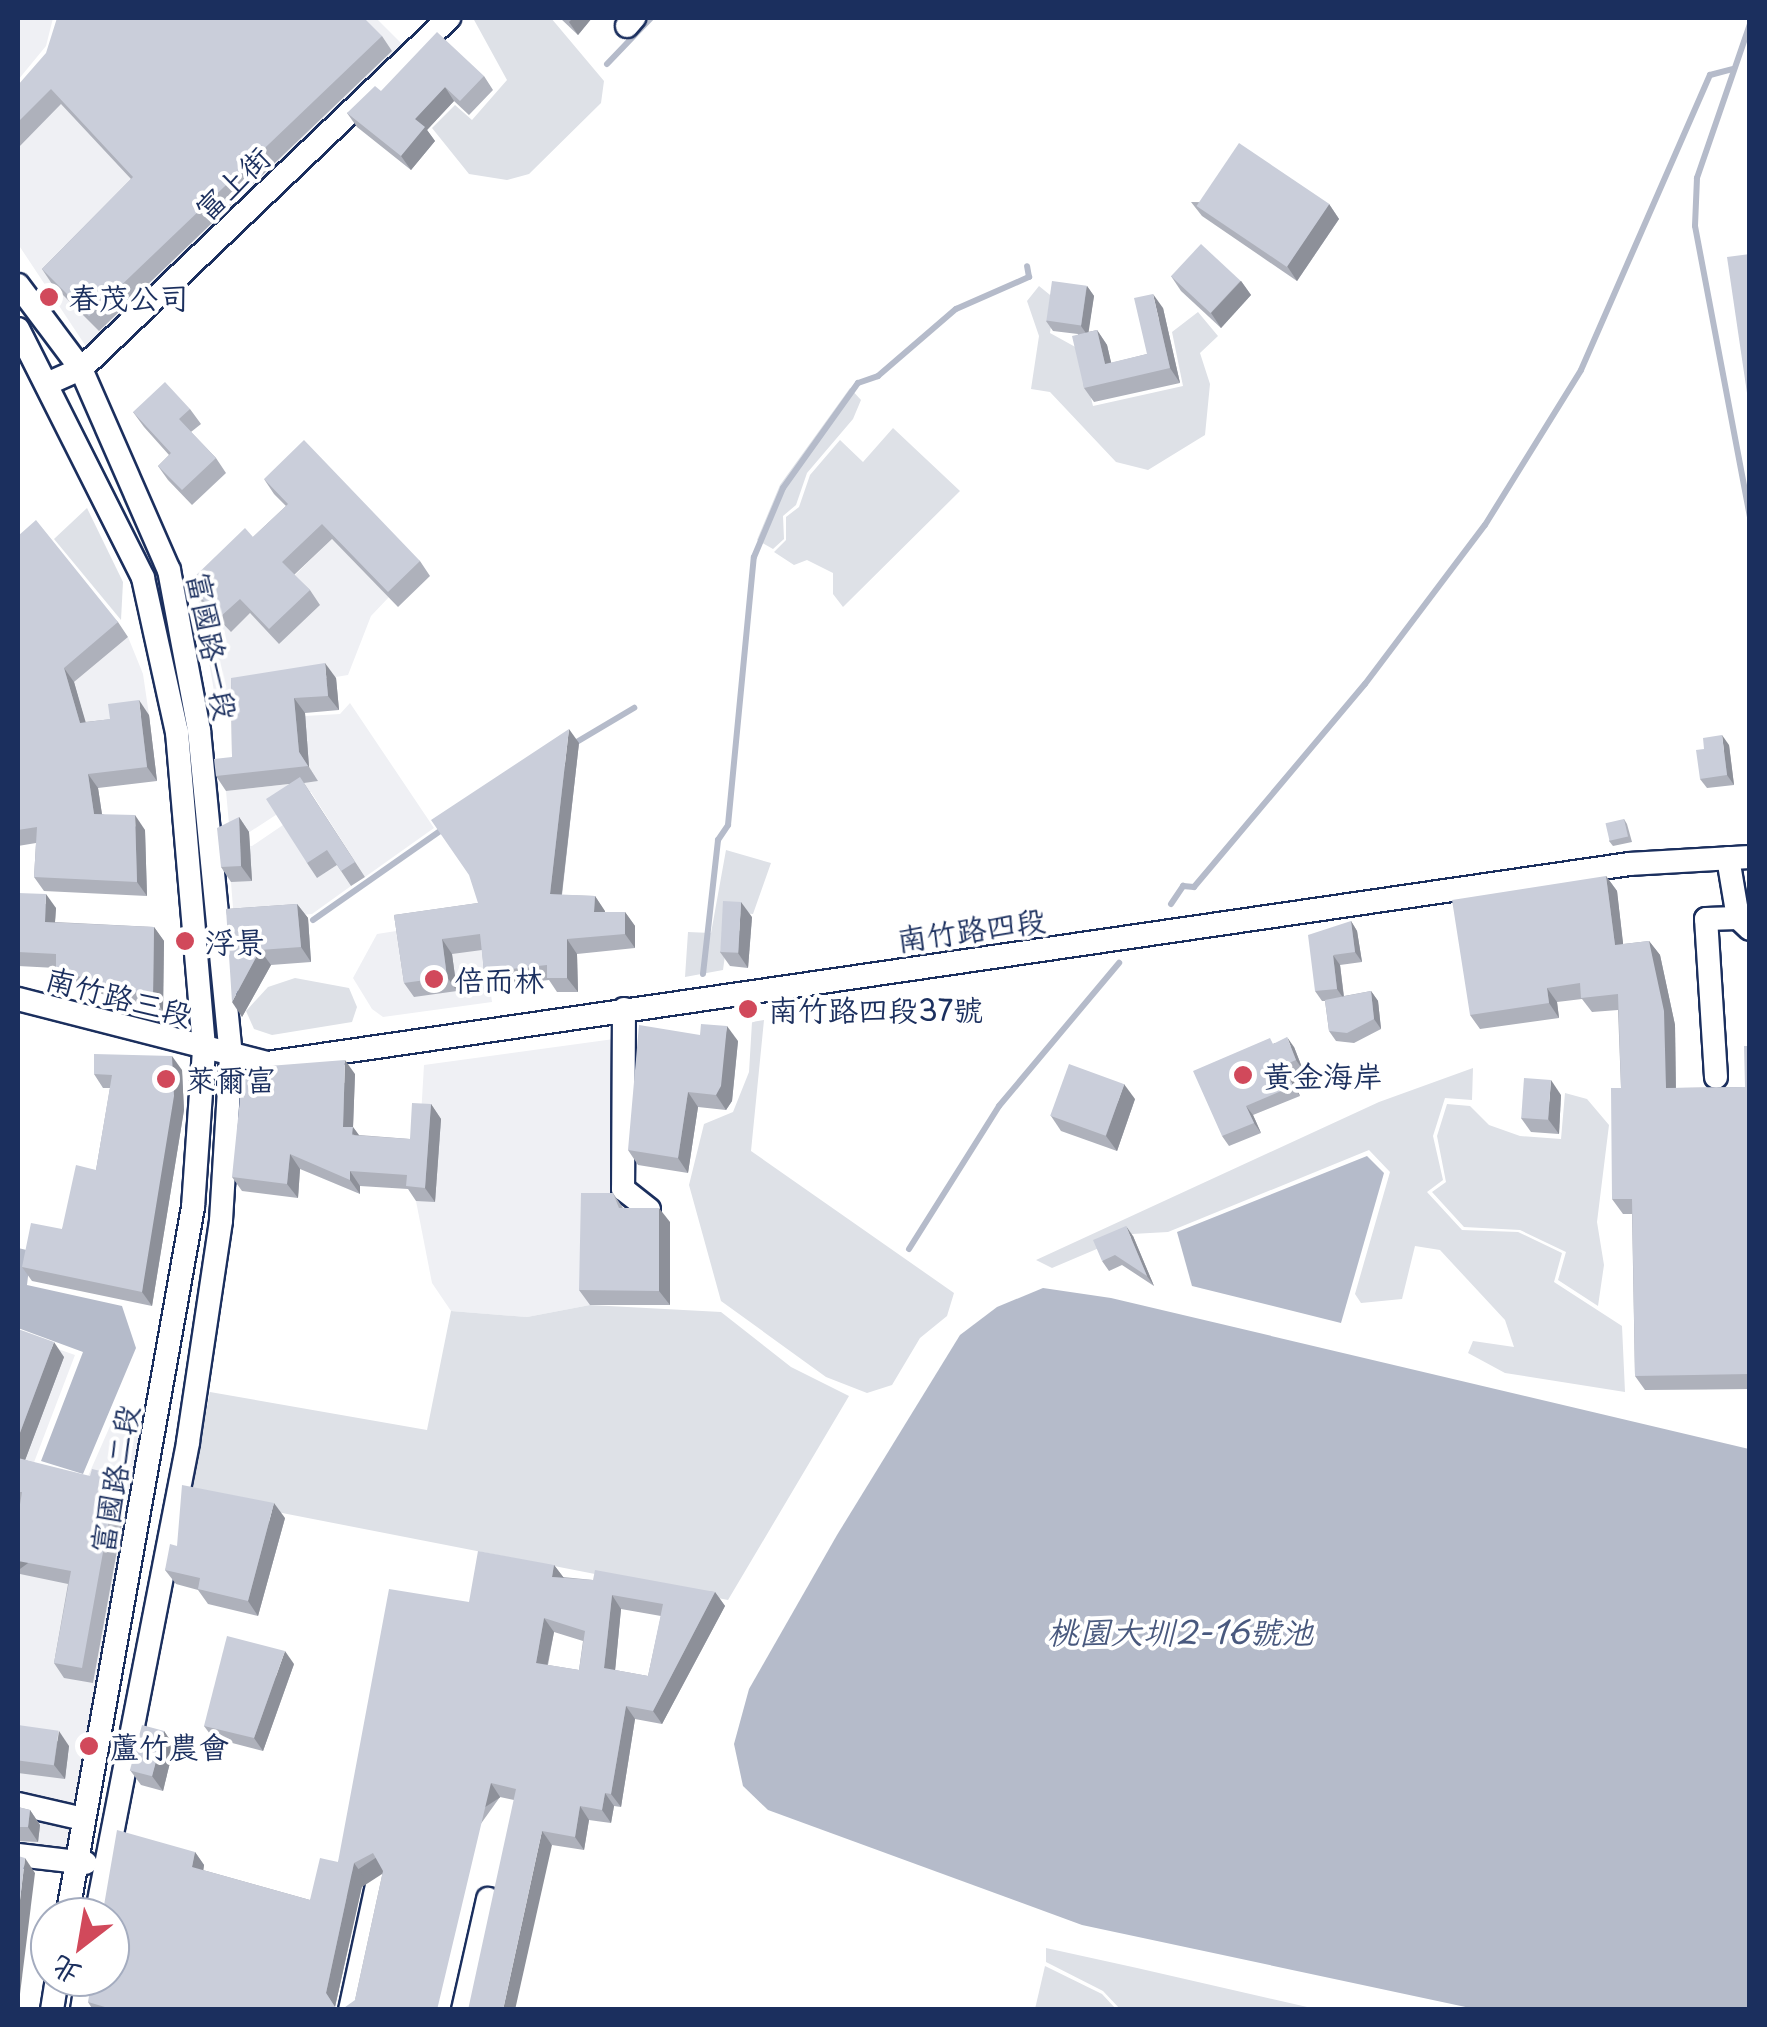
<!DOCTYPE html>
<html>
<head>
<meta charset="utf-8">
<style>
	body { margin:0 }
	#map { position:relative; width:1767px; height:2027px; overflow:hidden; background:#fff; font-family:"Playpen Sans","LXGW WenKai TC",sans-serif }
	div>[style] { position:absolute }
	.built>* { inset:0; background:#eff0f4 }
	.green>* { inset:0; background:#dee1e7 }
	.water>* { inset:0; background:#b5bbca }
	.stream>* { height:6px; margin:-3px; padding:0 3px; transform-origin:3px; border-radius:3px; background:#b5bbca }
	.roads { filter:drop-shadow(2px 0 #1b2f5e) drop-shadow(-2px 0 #1b2f5e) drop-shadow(0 2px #1b2f5e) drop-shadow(0 -2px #1b2f5e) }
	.minor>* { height:22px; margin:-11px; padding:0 11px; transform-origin:11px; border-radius:11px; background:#fff }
	.wall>* { inset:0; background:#aeb1bb }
	.shaded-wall>* { inset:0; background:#8d9099; transform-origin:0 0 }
	.building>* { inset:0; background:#caceda; transform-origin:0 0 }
	.dots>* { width:28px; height:28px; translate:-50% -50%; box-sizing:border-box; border:5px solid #fff; border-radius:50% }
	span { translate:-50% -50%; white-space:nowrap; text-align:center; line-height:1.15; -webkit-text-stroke:8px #fff; paint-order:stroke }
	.street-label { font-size:30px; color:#1b2f5e }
	.poi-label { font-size:30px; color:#1b2f5e }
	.left { translate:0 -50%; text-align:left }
	.water-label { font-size:32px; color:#49597e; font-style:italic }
	.frame { position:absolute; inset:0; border:20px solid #1b2f5e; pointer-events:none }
	.north { position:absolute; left:30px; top:1897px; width:100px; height:100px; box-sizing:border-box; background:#fff; border:2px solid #a4acbf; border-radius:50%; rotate:211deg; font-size:28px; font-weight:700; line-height:40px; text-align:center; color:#1b2f5e }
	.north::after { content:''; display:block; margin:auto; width:35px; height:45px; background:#d1495b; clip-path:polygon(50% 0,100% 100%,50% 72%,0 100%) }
</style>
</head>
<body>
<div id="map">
	<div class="built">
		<i style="clip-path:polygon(18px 18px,53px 18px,46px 46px,18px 80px)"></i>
		<i style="clip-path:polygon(67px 18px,376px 18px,402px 44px,87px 348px,18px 244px,18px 97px,35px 82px)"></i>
		<i style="clip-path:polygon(332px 539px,389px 597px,371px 616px,348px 675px,215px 697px,198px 598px,230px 631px,250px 613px,280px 644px,293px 577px)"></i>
		<i style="clip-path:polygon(128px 637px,143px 674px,149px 715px,96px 736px,50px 702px)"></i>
		<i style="clip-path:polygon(350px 703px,434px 828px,365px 877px,311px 792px,245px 835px,229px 824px,226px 791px,317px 781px,308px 765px,305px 716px,340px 714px)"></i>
		<i style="clip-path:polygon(283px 825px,318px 877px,337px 865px,351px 886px,312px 914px,234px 921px,228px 843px,252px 846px)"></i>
		<i style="clip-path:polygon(480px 918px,492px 1002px,383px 1017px,372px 1009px,353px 978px,377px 934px)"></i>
		<i style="clip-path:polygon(614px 1039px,615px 1208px,590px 1305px,527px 1317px,451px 1311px,432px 1283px,416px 1201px,424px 1065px)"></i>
		<i style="clip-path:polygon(18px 1335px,75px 1355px,33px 1465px,85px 1483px,114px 1417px,142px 1428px,64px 1860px,18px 1854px)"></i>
	</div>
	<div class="green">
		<i style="clip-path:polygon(473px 18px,551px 18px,604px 81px,601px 103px,529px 174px,507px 180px,469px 174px,432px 128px,455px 105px,472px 120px,507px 80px)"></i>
		<i style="clip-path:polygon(1039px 286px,1055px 299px,1050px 333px,1079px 349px,1093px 406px,1183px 386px,1172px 332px,1198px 312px,1218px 336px,1200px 353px,1210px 384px,1205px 435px,1148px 470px,1116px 462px,1050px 392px,1031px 389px,1039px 336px,1027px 301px)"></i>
		<i style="clip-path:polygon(850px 388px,861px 400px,853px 419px,807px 473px,796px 505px,783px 516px,784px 539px,773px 549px,757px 540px,780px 485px)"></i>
		<i style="clip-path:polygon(893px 428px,960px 491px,843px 607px,833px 594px,833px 573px,807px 560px,794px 565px,774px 552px,786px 540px,786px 517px,799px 507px,810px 475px,840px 440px,863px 462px)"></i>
		<i style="clip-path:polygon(87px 508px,123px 582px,121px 620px,54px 539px)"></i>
		<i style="clip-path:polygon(726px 850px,771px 863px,753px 914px,731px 912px,723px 970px,685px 977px,688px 932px,711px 933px)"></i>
		<i style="clip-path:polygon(295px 978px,349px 988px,357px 1007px,352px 1022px,272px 1035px,254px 1029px,246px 1011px,268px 987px)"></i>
		<i style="clip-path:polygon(764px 1020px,751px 1151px,954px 1293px,947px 1316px,920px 1338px,892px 1385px,867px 1393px,826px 1377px,721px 1301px,689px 1185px,704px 1124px,733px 1112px,749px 1072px,752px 1022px)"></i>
		<i style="clip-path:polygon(1473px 1068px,1472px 1100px,1445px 1098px,1433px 1136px,1443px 1180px,1427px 1192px,1462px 1230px,1518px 1232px,1562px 1253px,1554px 1282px,1622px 1326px,1625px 1392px,1505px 1373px,1468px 1353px,1473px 1341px,1514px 1347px,1505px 1320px,1440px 1250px,1415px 1246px,1402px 1299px,1361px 1303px,1355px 1294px,1390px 1172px,1369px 1150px,1168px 1232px,1132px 1234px,1052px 1268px,1036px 1260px,1379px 1102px)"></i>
		<i style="clip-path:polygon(1565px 1093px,1587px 1099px,1609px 1125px,1597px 1222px,1604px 1265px,1598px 1306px,1558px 1280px,1566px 1252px,1520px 1230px,1464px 1227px,1432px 1192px,1446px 1182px,1437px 1136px,1447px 1104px,1470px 1106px,1489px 1125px,1520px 1136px,1561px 1139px)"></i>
		<i style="clip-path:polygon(590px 1305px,721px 1312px,791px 1367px,849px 1396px,728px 1600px,190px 1495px,210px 1392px,427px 1430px,451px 1311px,527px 1317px)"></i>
		<i style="clip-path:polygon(1046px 1948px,1137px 1968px,1316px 2009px,1120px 2009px,1103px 1991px,1046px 1962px)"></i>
		<i style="clip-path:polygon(1045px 1966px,1102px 1994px,1116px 2009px,1035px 2009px)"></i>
	</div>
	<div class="water">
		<i style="clip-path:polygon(1367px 1156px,1384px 1173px,1341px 1323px,1192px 1286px,1177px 1232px)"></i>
		<i style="clip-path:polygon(18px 1248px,31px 1251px,27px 1285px,122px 1306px,136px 1348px,83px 1474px,41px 1461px,83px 1352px,18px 1328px)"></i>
		<i style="clip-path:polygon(1043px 1288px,1111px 1298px,1749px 1449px,1749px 2009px,1475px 2009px,1082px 1925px,768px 1810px,743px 1786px,734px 1744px,749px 1689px,837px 1535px,960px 1335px,997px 1307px)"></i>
	</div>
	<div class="stream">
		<i style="left:1750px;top:24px;width:163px;rotate:109deg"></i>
		<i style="left:1697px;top:178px;width:48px;rotate:92.4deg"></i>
		<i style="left:1695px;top:226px;width:296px;rotate:79.3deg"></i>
		<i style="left:607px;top:64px;width:64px;rotate:-46.3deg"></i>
		<i style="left:1750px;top:681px;width:110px;rotate:90deg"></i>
		<i style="left:575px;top:743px;width:69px;rotate:-30.7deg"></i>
		<i style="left:1171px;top:904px;width:22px;rotate:-56deg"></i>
		<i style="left:1183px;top:886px;width:11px;rotate:5deg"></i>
		<i style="left:1194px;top:887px;width:265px;rotate:-49.9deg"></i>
		<i style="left:1365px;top:684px;width:199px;rotate:-53deg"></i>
		<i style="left:1485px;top:525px;width:182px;rotate:-58.2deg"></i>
		<i style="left:1581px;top:370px;width:322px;rotate:-66.4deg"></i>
		<i style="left:1710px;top:75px;width:23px;rotate:-15deg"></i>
		<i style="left:313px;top:920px;width:159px;rotate:-35deg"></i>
		<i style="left:703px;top:974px;width:135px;rotate:-83.6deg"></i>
		<i style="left:718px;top:840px;width:18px;rotate:-56deg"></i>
		<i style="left:728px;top:825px;width:269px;rotate:-84.5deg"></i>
		<i style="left:754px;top:557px;width:75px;rotate:-67.2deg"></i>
		<i style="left:783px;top:488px;width:129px;rotate:-54.5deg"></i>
		<i style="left:858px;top:383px;width:21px;rotate:-19deg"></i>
		<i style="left:878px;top:376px;width:103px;rotate:-40.7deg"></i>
		<i style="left:956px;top:309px;width:80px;rotate:-23.7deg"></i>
		<i style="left:1029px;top:277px;width:11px;rotate:-100deg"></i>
		<i style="left:909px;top:1249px;width:169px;rotate:-57.8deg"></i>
		<i style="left:999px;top:1106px;width:187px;rotate:-50deg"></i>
	</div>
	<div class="roads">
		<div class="minor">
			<i style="left:627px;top:26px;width:11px;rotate:-49deg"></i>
			<i style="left:18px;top:285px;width:105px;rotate:53.1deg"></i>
			<i style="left:81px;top:369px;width:219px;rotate:66.4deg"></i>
			<i style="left:169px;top:570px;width:163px;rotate:79.4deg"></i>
			<i style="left:199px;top:730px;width:329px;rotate:84.4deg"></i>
			<i style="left:231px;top:1057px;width:164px;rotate:93.5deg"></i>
			<i style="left:221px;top:1221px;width:224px;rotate:98.5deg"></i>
			<i style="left:188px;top:1443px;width:483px;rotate:101deg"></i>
			<i style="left:18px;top:329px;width:279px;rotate:63.3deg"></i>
			<i style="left:143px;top:578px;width:158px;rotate:77.6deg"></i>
			<i style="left:177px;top:732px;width:319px;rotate:85.1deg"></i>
			<i style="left:204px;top:1050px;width:157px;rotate:94deg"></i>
			<i style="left:193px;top:1207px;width:721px;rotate:100.06deg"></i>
			<i style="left:49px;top:383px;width:35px;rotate:-24deg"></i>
			<i style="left:81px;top:369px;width:509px;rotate:-43.65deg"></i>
			<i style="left:1728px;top:858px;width:61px;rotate:80.5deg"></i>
			<i style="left:1738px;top:918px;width:16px;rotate:43deg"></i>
			<i style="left:18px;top:999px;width:257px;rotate:14.4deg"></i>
			<i style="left:267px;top:1063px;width:1376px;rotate:-8.31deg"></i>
			<i style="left:1629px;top:864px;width:121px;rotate:-3.3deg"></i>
			<i style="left:624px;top:1009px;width:180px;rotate:90.3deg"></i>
			<i style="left:623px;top:1189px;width:33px;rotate:38deg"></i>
			<i style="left:1716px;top:1077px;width:158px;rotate:-93.6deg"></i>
			<i style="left:1706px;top:919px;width:32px;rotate:-2deg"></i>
			<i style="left:18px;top:1804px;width:67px;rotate:13deg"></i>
			<i style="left:18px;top:1855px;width:68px;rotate:6.7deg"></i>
			<i style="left:52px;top:2010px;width:33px;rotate:-81deg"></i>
			<i style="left:82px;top:2010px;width:33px;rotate:-81deg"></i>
			<i style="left:350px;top:2010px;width:132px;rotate:-77.8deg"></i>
			<i style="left:463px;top:2010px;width:114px;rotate:-77.3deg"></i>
		</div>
	</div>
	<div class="wall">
		<i style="clip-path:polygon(560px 18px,592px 18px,578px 35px)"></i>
		<i style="clip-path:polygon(382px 36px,392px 51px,99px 331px,52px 284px,42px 269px,131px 179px,61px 104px,18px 148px,18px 85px)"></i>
		<i style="clip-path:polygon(484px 76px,493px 90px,469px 115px,454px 101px,427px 130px,435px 141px,411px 170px,357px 127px,347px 113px,381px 91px)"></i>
		<i style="clip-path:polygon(1191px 202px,1329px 204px,1339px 219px,1297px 281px,1202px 216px)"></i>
		<i style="clip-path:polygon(1171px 276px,1241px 281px,1251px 295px,1221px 328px,1181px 291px)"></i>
		<i style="clip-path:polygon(1087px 286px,1094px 296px,1088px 332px,1097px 330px,1107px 345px,1111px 363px,1147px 354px,1163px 308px,1180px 383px,1094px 402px,1084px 388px,1078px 334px,1053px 331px,1046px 321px)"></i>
		<i style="clip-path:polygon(190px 409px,201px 424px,191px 432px,216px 458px,226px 473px,192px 505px,168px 480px,158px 466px,169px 455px,144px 427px,133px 412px)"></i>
		<i style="clip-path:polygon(264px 479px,420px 561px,430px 576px,398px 607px,332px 539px,294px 575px,310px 590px,320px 605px,279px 644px,250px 613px,231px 632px,198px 598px,187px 584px,253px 537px,286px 506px,274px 494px)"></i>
		<i style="clip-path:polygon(18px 536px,118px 622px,128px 637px,74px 682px,85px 722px,149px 715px,157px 781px,98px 788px,102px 814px,145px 830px,147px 896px,44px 891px,34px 877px,36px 843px,18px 846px)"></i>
		<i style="clip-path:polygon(231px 678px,336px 678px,339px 710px,305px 713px,309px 767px,318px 781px,304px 783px,365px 877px,351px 886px,337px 865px,317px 878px,307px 863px,289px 784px,226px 791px,216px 776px,232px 757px)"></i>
		<i style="clip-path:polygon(579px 743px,562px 895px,595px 896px,605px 912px,625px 912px,635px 926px,635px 948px,577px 954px,578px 992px,557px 992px,549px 980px,495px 986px,484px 972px,482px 950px,452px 954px,457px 991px,414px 997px,404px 983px,394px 915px,478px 903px)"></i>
		<i style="clip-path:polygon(1729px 745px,1734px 785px,1707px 788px,1700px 779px)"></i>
		<i style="clip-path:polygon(239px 817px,249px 832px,252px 881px,231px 882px,221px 867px)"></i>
		<i style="clip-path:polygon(1624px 819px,1627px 824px,1632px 842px,1613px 846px,1609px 841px)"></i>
		<i style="clip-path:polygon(1606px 876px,1617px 891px,1623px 944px,1649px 941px,1660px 955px,1675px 1025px,1676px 1088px,1745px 1087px,1750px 1046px,1750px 1389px,1645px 1390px,1635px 1376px,1632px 1214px,1623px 1214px,1612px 1199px,1621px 1088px,1618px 1010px,1592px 1012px,1582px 999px,1557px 1002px,1559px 1018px,1480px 1029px,1470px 1015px)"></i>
		<i style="clip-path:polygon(18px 893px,56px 908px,55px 922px,154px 927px,164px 941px,163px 1011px,66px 984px,56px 970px,56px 968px,18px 966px)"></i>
		<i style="clip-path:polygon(297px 904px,308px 918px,311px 962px,271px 965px,242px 1017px,226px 909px)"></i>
		<i style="clip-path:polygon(752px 917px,748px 968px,730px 966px,720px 952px)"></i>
		<i style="clip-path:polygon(1351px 921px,1357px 931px,1362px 962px,1340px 965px,1344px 996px,1371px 991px,1378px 1001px,1381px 1029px,1354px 1043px,1336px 1041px,1329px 1031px,1325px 1001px,1322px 1001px,1315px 991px)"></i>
		<i style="clip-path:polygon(738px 1041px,732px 1101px,726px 1110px,698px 1107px,688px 1173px,638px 1165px,628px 1150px)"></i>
		<i style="clip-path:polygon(1274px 1043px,1294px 1047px,1303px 1070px,1291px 1075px,1300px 1096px,1253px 1115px,1261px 1133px,1229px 1146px,1222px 1136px)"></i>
		<i style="clip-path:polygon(182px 1070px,184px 1110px,152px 1306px,32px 1281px,22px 1267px,62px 1229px,96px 1170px,110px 1088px,103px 1088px,94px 1074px)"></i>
		<i style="clip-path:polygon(355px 1074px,353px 1127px,359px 1135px,410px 1139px,431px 1104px,441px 1119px,435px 1202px,416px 1201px,408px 1189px,360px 1186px,360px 1194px,300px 1169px,298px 1198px,242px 1191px,232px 1177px)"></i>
		<i style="clip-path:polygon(1561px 1095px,1559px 1134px,1531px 1132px,1521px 1118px)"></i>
		<i style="clip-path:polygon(1135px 1099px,1117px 1151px,1061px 1131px,1051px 1116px)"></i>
		<i style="clip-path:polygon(613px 1193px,623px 1208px,670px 1222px,670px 1305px,590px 1305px,579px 1290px)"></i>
		<i style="clip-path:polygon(1133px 1236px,1154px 1286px,1122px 1265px,1109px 1271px,1102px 1261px)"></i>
		<i style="clip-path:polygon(18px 1329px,64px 1357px,25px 1460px,128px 1490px,93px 1683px,64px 1678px,54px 1663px,68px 1584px,20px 1574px,18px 1570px,18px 1517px,20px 1505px,18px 1505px)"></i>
		<i style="clip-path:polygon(285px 1518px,258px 1616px,208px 1604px,198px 1590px,176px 1584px,165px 1570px,177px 1546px)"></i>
		<i style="clip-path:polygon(evenodd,554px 1565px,563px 1577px,715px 1592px,725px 1606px,662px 1724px,635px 1719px,621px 1807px,614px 1806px,611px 1823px,589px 1820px,584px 1850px,552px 1845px,514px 1800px,500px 1797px,355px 2000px,383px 1871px,381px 1867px,364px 1877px,335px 2007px,337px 2010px,93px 2010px,88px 2002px,195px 1852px,204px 1865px,203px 1870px,310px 1900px,338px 1862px,469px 1602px,554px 1565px,621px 1609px,661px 1616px,648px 1676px,615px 1670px,621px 1609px,554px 1565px,554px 1632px,583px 1641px,579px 1670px,548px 1665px,554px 1632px)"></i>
		<i style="clip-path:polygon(294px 1664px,263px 1751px,213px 1738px,204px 1726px)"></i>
		<i style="clip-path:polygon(18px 1725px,69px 1746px,65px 1779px,18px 1773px)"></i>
		<i style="clip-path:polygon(164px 1731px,174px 1746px,163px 1791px,141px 1785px,130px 1770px)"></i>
		<i style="clip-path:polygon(18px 1807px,30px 1810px,40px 1825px,38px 1842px,18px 1841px)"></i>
	</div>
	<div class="shaded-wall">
		<i style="clip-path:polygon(573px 18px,592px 18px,578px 35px,569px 22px)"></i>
		<i style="clip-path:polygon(445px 87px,454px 101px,427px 130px,435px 141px,411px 170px,401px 156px,415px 119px)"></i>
		<i style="clip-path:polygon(1329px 204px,1339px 219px,1297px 281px,1287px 266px)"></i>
		<i style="clip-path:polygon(1241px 281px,1251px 295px,1221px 328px,1211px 313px)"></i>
		<i style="clip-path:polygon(1087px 286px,1094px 296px,1088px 336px,1081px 326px)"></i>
		<i style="clip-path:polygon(1153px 294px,1163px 308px,1180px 383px,1170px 368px)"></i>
		<i style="clip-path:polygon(1097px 330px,1107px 345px,1115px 379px,1105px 364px)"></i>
		<i style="clip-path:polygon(325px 663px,336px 678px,339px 710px,328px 696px)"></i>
		<i style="clip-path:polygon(64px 668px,74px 682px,90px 737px,80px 723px)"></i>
		<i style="clip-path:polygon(294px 698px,305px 713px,309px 767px,318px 781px,299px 752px)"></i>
		<i style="clip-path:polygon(139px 700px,149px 715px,157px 781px,147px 767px)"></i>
		<i style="clip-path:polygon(569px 729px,579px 743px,560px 909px,550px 894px)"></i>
		<i style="clip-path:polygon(1722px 735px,1729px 745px,1734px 785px,1727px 775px)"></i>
		<i style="clip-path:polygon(88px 774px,98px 788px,104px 828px,94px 814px)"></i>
		<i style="clip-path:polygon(135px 815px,145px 830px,147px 896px,137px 882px)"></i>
		<i style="clip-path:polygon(239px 817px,249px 832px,252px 881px,241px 866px)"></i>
		<i style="clip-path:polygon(1606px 876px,1617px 891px,1625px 960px,1615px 945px)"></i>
		<i style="clip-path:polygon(46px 894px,56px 908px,54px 936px,45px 922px)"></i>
		<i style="clip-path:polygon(595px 896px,605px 911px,604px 926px,594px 912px)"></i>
		<i style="clip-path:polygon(741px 902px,752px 917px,748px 968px,738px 953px)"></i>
		<i style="clip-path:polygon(297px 904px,308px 918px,311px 962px,301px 947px)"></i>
		<i style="clip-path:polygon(625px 912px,635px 926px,635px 948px,625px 934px)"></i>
		<i style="clip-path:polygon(1351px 921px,1357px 931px,1362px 962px,1355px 952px)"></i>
		<i style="clip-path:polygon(154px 927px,164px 941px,163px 1011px,153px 997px)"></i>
		<i style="clip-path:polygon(442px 939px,452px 954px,457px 991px,447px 977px)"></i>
		<i style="clip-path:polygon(567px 939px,577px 954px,578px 992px,567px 978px)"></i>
		<i style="clip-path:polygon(1649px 941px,1660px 955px,1675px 1025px,1676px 1103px,1666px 1088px)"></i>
		<i style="clip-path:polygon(260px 950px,271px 965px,242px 1017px,232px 1002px)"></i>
		<i style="clip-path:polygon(1333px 955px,1340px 965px,1344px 999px,1337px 989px)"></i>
		<i style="clip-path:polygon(1547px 988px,1557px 1002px,1559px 1018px,1549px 1003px)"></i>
		<i style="clip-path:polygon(1371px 991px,1378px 1001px,1381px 1029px,1374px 1019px)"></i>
		<i style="clip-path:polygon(727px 1026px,738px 1041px,732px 1101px,726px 1110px,716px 1095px)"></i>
		<i style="clip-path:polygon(1287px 1037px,1294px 1047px,1303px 1070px,1296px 1060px)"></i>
		<i style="clip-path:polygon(172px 1056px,182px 1070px,184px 1110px,152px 1306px,142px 1292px)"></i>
		<i style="clip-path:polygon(345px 1060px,355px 1074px,353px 1128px,353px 1127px,363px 1141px,343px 1127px)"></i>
		<i style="clip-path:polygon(1284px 1065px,1291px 1075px,1300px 1096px,1293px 1086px)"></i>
		<i style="clip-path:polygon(1551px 1080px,1561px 1095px,1559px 1134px,1548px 1119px)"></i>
		<i style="clip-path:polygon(1124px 1084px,1135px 1099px,1117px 1151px,1106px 1136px)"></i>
		<i style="clip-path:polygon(688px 1092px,698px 1107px,688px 1173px,678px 1158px)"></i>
		<i style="clip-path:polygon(431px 1104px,441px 1119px,435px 1202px,425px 1188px)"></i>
		<i style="clip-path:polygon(1246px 1106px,1253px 1115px,1261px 1133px,1254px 1123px)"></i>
		<i style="clip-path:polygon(290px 1154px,300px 1169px,298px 1198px,287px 1184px)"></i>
		<i style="clip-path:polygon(350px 1171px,360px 1186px,360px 1194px,350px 1180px)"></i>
		<i style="clip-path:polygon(659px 1208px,670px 1222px,670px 1305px,659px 1291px)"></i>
		<i style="clip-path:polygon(1126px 1226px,1133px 1236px,1154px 1286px,1147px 1276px)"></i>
		<i style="clip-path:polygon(54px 1342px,64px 1357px,21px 1471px,18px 1465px,18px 1438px)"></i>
		<i style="left:117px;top:1475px;width:19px;height:196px;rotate:54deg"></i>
		<i style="clip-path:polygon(274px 1503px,285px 1518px,258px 1616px,248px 1601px)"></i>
		<i style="clip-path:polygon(554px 1565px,564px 1578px,552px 1577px)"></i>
		<i style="clip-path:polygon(715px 1592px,725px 1606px,662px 1724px,653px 1711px)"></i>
		<i style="clip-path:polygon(612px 1595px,621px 1609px,614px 1682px,604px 1668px)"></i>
		<i style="clip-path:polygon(544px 1618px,554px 1632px,545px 1676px,536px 1663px)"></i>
		<i style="clip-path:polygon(285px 1651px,294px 1664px,263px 1751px,254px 1738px)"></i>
		<i style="clip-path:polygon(626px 1706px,635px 1719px,621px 1807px,611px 1794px)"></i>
		<i style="clip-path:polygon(59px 1731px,69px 1746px,65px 1779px,54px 1765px)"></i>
		<i style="clip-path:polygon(164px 1731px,174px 1746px,163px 1791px,152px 1776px)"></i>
		<i style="left:491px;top:1783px;width:17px;height:233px;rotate:57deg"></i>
		<i style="clip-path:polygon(605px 1793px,614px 1806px,611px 1823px,602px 1810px)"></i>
		<i style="clip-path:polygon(580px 1806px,589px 1820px,584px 1850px,575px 1837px)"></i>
		<i style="clip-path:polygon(30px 1810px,40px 1825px,38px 1842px,28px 1827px)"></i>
		<i style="clip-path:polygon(542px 1831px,552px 1845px,515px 2010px,503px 2010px)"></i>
		<i style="clip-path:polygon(195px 1852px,204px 1865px,202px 1881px,192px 1867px)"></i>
		<i style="clip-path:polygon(25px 1858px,35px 1873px,18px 2010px,18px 1917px)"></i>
		<i style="clip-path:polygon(354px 1863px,364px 1877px,335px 2007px,326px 1993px)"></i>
	</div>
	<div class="building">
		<i style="clip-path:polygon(57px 18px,364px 18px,382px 36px,89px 316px,42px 269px,133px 177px,51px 89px,18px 122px,18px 85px,46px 53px)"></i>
		<i style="clip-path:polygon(437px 32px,484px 76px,460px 101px,445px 87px,415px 119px,425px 127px,401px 156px,347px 113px,375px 86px,381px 91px)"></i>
		<i style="left:1239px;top:143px;width:109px;height:76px;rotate:34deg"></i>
		<i style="left:1201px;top:244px;width:54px;height:44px;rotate:43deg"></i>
		<i style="clip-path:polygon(1750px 254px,1750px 393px,1747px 393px,1727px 257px)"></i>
		<i style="left:1052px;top:281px;width:35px;height:40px;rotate:8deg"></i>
		<i style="clip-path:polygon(1153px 294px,1170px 368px,1084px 388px,1072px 336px,1097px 330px,1105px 364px,1147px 354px,1134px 298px)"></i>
		<i style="clip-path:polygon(165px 382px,190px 409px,179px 419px,216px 458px,182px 490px,158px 466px,171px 453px,133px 412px)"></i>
		<i style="clip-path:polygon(304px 440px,420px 561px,388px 592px,322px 524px,282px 562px,310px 590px,269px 629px,240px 599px,220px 617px,187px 584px,245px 528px,253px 537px,288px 504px,264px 479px)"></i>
		<i style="clip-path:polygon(36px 520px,118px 622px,64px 668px,80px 723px,110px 719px,108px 704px,139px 700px,147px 767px,88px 774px,94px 814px,135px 815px,137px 882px,34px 877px,37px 827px,18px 830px,18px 536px)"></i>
		<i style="clip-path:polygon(325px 663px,328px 696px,294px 698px,299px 752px,308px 766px,216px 776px,214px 759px,232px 757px,231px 678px)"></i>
		<i style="clip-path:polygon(569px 729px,550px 894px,595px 896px,594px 912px,625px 912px,625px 934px,567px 939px,567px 978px,547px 978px,547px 965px,484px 972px,480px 934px,442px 939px,447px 977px,404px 983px,394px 915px,478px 903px,469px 875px,431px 820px)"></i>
		<i style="clip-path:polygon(1722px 735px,1727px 775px,1700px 779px,1696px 750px,1704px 749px,1703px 738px)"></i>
		<i style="clip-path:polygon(300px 777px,355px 862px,341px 871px,327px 850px,307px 863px,266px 799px)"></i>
		<i style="clip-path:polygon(239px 817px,241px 866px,221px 867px,217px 828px)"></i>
		<i style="left:1624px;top:819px;width:18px;height:19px;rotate:77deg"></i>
		<i style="clip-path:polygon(1606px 876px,1615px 945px,1649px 941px,1664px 1011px,1666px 1088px,1745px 1087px,1744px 1046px,1750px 1046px,1750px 1374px,1635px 1376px,1632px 1199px,1612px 1199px,1611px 1088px,1621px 1088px,1618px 994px,1581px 998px,1580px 983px,1547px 988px,1549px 1003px,1470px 1015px,1452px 900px)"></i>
		<i style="clip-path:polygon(18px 893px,46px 894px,45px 922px,154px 927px,153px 997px,56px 970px,56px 954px,18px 952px)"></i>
		<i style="left:723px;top:901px;width:18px;height:51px;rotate:3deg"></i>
		<i style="clip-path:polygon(297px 904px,301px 947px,260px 950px,232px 1002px,226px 909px)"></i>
		<i style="clip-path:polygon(1351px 921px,1355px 952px,1333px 955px,1337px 989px,1315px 991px,1308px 935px)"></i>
		<i style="clip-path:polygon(1371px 991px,1374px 1019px,1347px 1033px,1329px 1031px,1325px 1000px)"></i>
		<i style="clip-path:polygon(701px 1024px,727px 1026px,721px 1086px,716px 1095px,688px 1092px,678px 1158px,628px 1150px,639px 1025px,700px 1035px)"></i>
		<i style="clip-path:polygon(1287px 1037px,1296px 1060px,1284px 1065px,1293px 1086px,1246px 1106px,1254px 1123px,1222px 1136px,1193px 1071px,1270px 1038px,1273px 1044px)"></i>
		<i style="clip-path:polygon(94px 1054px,172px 1056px,174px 1096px,142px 1292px,22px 1267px,31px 1223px,62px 1229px,76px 1165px,96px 1170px,112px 1075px,94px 1074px)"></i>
		<i style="clip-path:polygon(345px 1060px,343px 1127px,353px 1127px,352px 1135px,410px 1139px,412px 1103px,431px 1104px,425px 1188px,406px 1186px,407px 1175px,350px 1171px,350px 1180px,290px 1154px,287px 1184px,232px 1177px,242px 1079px,256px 1067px)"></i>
		<i style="left:1069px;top:1064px;width:59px;height:55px;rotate:20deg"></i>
		<i style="left:1524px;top:1078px;width:27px;height:40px;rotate:4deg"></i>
		<i style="clip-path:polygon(581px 1193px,613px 1193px,619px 1208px,659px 1208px,659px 1291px,579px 1290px)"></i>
		<i style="clip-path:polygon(1126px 1226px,1147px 1276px,1115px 1255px,1102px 1261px,1093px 1240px)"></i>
		<i style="clip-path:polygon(18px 1329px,54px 1342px,18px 1438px)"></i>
		<i style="clip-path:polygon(18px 1458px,90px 1476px,92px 1469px,117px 1475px,82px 1668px,54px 1663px,71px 1571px,18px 1561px,18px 1517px,22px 1492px,18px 1492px)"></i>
		<i style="clip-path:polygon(182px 1485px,274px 1503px,248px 1601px,198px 1589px,200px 1578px,165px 1570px,170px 1544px,177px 1546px)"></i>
		<i style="clip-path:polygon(evenodd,478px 1551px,554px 1565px,552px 1577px,593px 1580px,595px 1570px,715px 1592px,653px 1711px,626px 1706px,611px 1794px,605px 1793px,602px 1810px,580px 1806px,575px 1837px,542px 1831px,503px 2010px,468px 2010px,516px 1789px,491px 1783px,437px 2010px,341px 2010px,355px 2000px,383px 1871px,373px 1853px,354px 1863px,326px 1993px,337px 2010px,115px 2010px,88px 2002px,92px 1977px,110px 1977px,110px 1917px,102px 1917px,117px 1830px,195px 1852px,192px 1867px,310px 1900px,320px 1858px,338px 1862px,389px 1589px,469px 1602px,478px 1551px,612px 1595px,663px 1604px,648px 1676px,604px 1668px,612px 1595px,478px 1551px,544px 1618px,585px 1631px,579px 1670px,536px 1663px,544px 1618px)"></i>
		<i style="clip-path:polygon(227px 1636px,285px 1651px,254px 1738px,204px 1726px)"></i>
		<i style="left:18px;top:1725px;width:41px;height:35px;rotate:8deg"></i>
		<i style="left:142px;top:1725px;width:23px;height:47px;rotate:15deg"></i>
		<i style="clip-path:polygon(18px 1807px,30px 1810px,28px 1827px,18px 1827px)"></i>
		<i style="clip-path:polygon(18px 1856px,25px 1858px,18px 1917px)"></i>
	</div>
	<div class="dots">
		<i style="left:49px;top:297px;background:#d1495b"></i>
		<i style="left:185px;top:941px;background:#d1495b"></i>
		<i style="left:434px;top:979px;background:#d1495b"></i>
		<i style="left:748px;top:1009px;background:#d1495b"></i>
		<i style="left:1243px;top:1075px;background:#d1495b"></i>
		<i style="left:166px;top:1079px;background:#d1495b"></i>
		<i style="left:89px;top:1746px;background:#d1495b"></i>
	</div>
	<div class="street-label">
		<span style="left:232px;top:183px;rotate:-44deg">富上街</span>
		<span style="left:213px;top:646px;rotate:79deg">富國路一段</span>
		<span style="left:971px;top:929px;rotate:-8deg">南竹路四段</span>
		<span style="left:119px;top:996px;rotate:15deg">南竹路三段</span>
		<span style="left:114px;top:1479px;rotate:-80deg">富國路二段</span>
	</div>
	<div class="poi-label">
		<span class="left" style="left:69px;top:297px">春茂公司</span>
		<span class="left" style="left:205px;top:941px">浮景</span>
		<span class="left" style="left:454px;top:979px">倍而林</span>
		<span class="left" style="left:768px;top:1009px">南竹路四段37號</span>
		<span class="left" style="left:1263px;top:1075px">黃金海岸</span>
		<span class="left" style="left:186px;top:1079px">萊爾富</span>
		<span class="left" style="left:109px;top:1746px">蘆竹農會</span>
	</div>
	<div class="water-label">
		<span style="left:1180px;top:1631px">桃園大圳2-16號池</span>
	</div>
	<div class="frame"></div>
	<div class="north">北</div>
</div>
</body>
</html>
